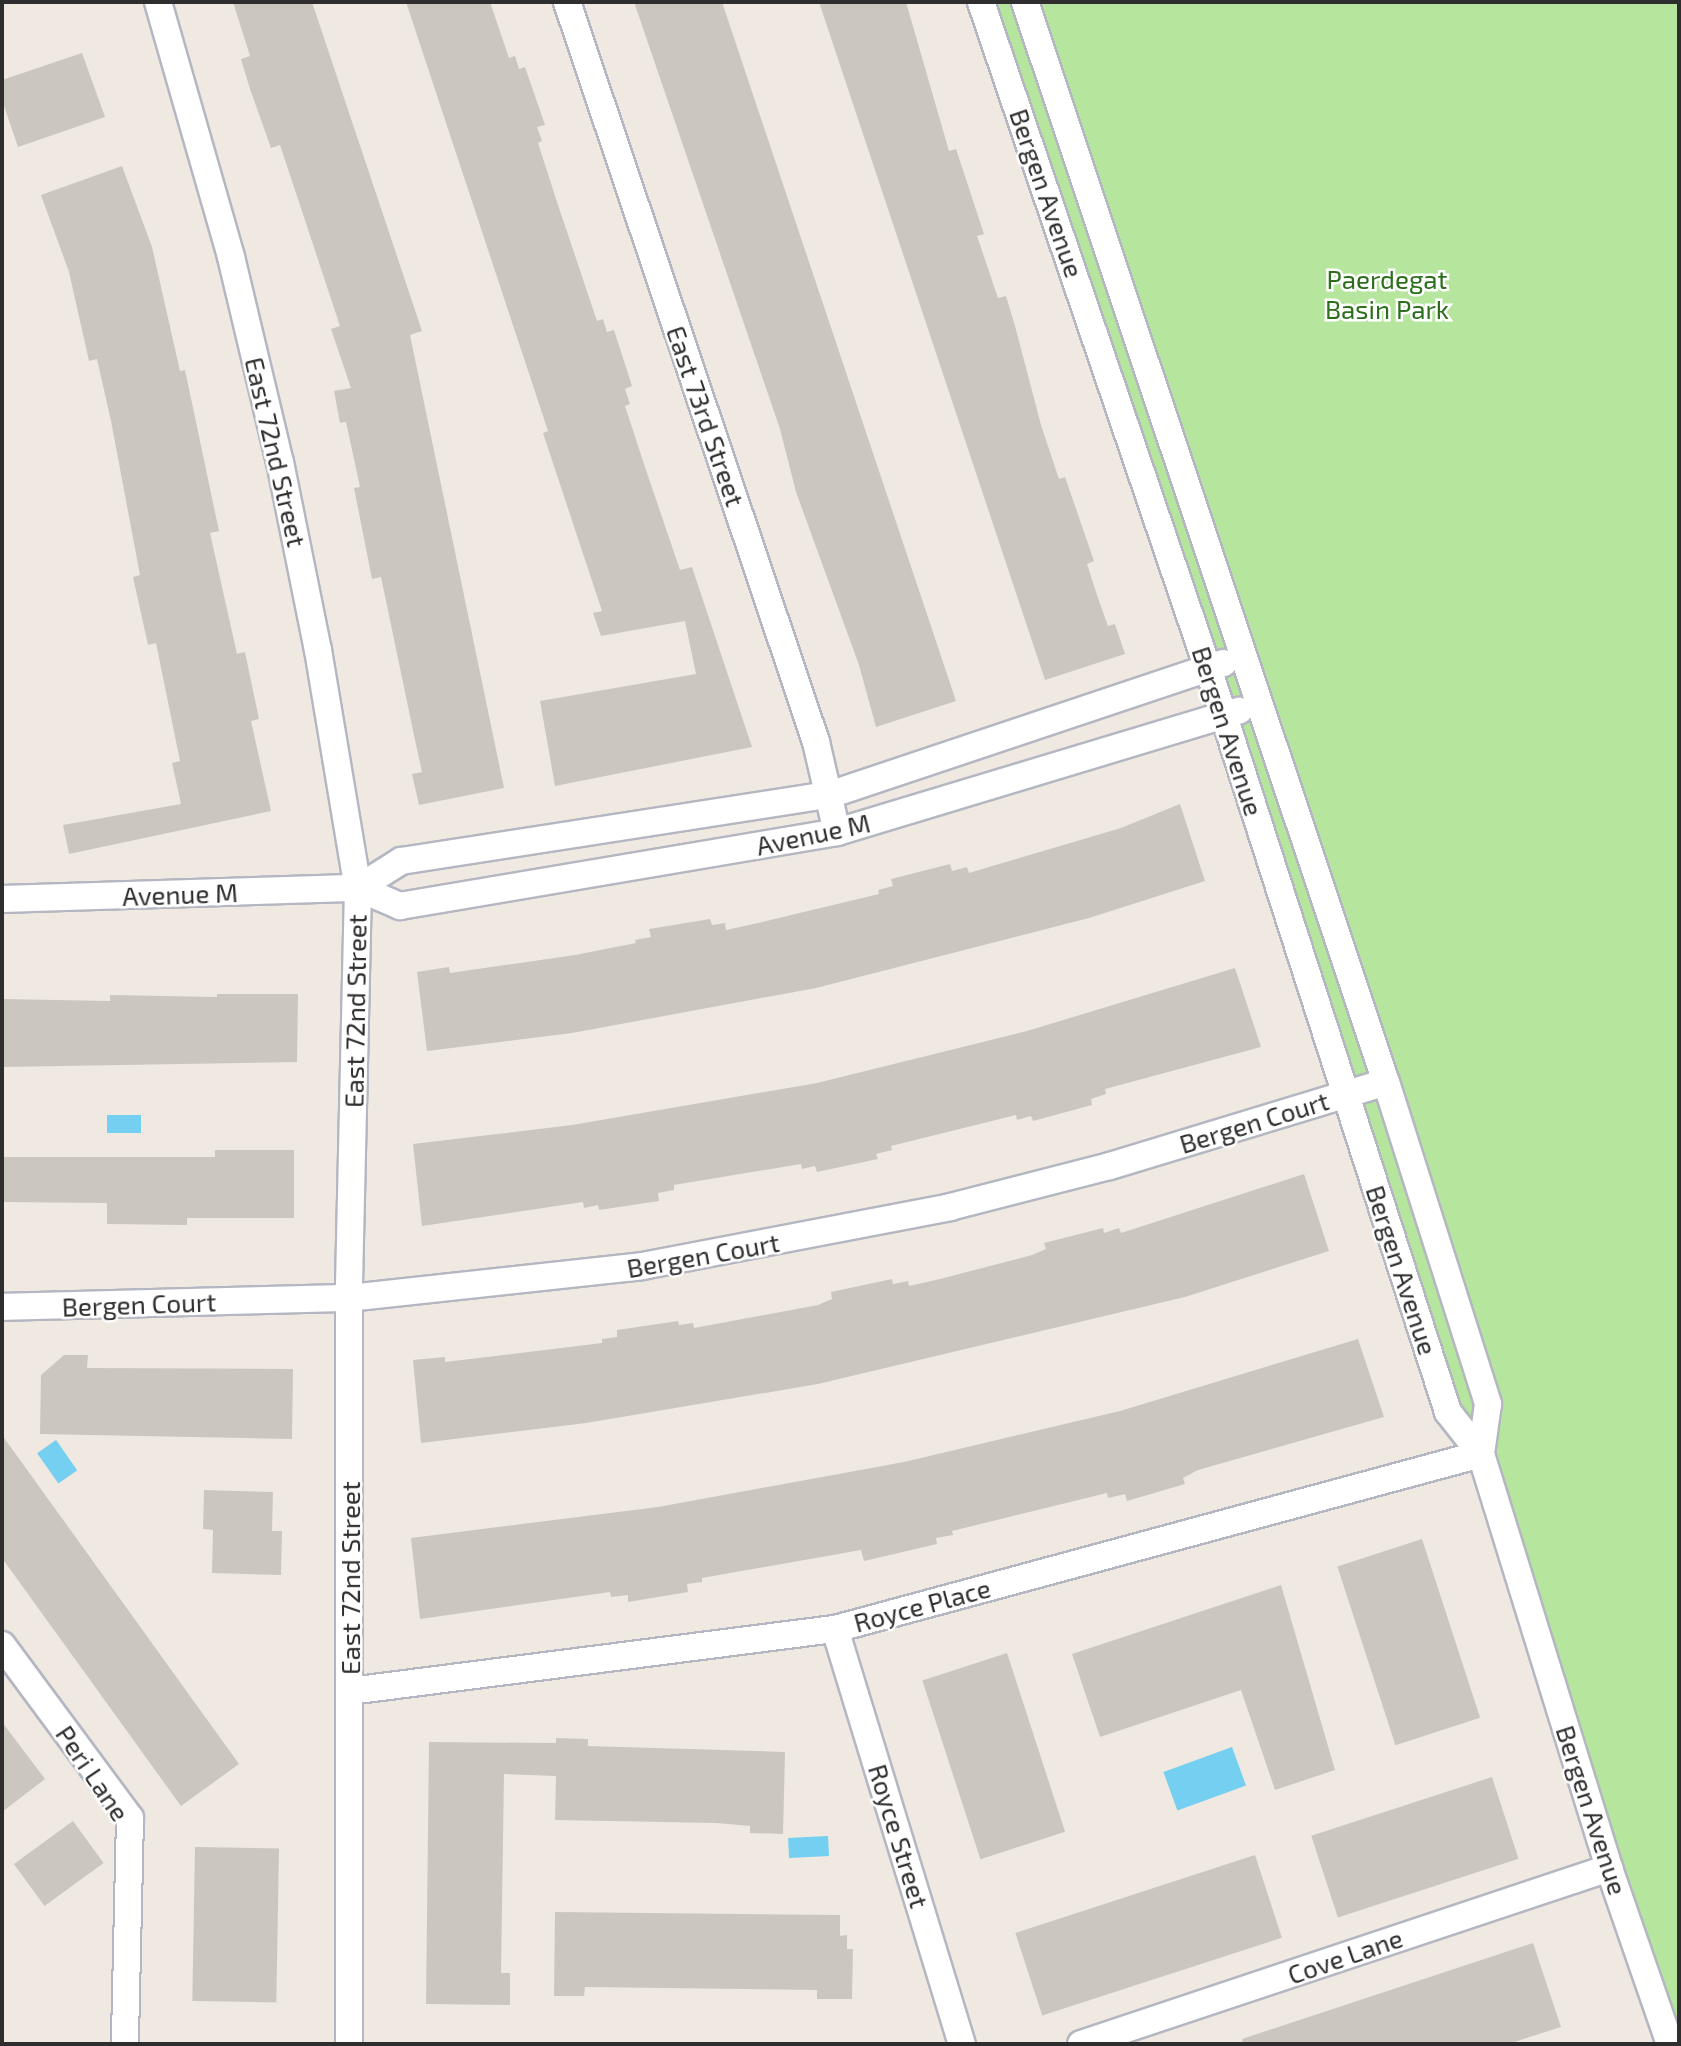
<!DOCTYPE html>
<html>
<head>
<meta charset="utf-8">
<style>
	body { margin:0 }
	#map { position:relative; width:1681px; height:2046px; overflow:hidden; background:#efe9e1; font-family:"Exo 2",sans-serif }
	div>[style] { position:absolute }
	.green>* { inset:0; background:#b6e59e }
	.water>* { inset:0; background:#75cff0; transform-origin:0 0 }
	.building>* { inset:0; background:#cbc7bf; transform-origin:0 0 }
	.roads { filter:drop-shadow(2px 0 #b4b7c1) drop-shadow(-2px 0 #b4b7c1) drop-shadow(0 2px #b4b7c1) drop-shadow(0 -2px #b4b7c1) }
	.street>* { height:26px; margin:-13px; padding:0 13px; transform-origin:13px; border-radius:13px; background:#fff }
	span { translate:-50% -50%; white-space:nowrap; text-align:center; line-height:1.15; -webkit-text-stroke:5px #fff; paint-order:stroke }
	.street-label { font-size:26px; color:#2e2e2e }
	.park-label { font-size:26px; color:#2c6e1b }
	.frame { position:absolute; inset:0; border:4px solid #2e2e2e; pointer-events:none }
</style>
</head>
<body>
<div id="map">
	<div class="green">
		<i style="clip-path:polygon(981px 2px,1679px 2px,1679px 2044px,1668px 2044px)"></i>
	</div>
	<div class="water">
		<i style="left:107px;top:1115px;width:34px;height:18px"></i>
		<i style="left:56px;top:1440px;width:37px;height:23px;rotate:55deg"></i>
		<i style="left:1232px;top:1747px;width:41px;height:73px;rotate:70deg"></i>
		<i style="left:828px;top:1836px;width:20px;height:40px;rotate:87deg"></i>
	</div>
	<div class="building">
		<i style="clip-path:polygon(233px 2px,312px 2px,422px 331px,410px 335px,504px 788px,419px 805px,412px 774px,422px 772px,415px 740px,381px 577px,372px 579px,354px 488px,360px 487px,346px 422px,340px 423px,334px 391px,351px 388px,331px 329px,340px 326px,280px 145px,271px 148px,250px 89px,241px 59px,250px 56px)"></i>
		<i style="clip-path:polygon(406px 2px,490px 2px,509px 58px,515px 56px,519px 69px,525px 67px,545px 125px,537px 127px,542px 141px,538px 143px,557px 202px,597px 321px,603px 319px,607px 332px,614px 330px,632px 386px,625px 389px,630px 404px,625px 406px,645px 467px,680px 570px,692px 567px,752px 747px,555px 786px,540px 701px,696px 674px,685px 621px,601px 636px,593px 613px,602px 611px,543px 433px,548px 431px)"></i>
		<i style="clip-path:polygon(634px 2px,722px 2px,956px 701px,876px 727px,859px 665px,796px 492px,780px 429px)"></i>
		<i style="clip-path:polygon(819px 2px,906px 2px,949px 151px,956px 149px,984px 234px,977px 236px,998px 298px,1006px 296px,1015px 326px,1041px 425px,1059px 479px,1065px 477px,1094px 561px,1087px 564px,1097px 595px,1108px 626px,1115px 624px,1125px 654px,1045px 680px)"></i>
		<i style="clip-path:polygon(82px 53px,105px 117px,18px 147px,2px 100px,2px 80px)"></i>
		<i style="clip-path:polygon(122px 166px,152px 247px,180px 371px,185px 370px,219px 531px,210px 533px,237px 654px,245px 652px,259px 719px,251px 721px,271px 811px,69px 854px,63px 825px,181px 804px,172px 763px,180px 761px,156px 643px,148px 645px,133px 577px,140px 575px,111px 421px,97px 359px,89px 361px,69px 272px,41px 195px)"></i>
		<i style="clip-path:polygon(1180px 804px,1205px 881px,1089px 918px,816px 988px,572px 1033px,427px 1051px,417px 972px,449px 967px,450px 973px,575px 955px,636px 943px,635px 940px,651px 937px,649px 929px,710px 919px,712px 925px,725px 923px,726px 930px,758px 923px,879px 894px,878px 890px,893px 886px,891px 879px,950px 864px,952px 871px,967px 867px,969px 873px,999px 864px,1121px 828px)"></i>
		<i style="clip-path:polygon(1235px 968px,1261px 1047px,1105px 1089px,1106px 1094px,1091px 1099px,1092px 1105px,1033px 1121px,1031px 1116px,1017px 1120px,1016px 1115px,891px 1146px,892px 1150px,876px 1154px,878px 1159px,817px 1172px,815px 1166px,802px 1169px,801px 1164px,674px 1185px,674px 1190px,658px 1193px,659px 1201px,599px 1210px,598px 1205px,584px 1208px,583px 1202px,422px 1226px,413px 1144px,572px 1125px,817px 1083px,1027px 1031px)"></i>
		<i style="clip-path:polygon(217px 994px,298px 994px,297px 1062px,2px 1067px,2px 999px,110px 1001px,110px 995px,217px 997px)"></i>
		<i style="clip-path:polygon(215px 1150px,294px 1150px,294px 1218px,187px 1218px,187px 1225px,107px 1224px,107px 1203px,2px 1202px,2px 1157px,215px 1157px)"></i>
		<i style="clip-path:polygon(1304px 1174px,1329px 1251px,1185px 1297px,818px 1384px,586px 1423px,421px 1443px,413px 1360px,445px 1357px,445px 1362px,602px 1343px,602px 1339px,617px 1337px,617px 1330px,678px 1321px,679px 1325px,693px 1323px,694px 1328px,818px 1305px,832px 1299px,831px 1292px,892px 1279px,893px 1284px,908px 1281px,909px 1286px,940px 1279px,1032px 1255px,1046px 1249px,1044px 1243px,1103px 1228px,1104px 1233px,1119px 1228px,1121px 1233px)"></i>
		<i style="clip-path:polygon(1358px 1339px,1384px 1417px,1198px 1470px,1183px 1478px,1185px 1484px,1127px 1501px,1125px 1494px,1108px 1498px,1107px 1493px,952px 1531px,953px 1535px,936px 1538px,937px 1544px,864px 1561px,861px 1550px,702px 1578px,702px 1582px,687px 1584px,688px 1592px,628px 1602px,628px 1595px,611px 1597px,610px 1592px,420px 1619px,411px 1538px,658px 1507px,904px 1462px,1120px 1411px)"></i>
		<i style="clip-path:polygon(64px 1355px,88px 1355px,87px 1368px,293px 1369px,292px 1439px,40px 1434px,41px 1375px)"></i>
		<i style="clip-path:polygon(2px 1435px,239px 1764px,181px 1806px,2px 1558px)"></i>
		<i style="clip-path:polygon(204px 1490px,273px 1492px,272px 1531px,282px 1531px,281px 1575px,212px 1573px,213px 1530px,203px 1529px)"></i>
		<i style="left:1422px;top:1539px;width:188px;height:89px;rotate:72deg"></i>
		<i style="clip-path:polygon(1281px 1585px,1335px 1770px,1275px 1790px,1241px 1690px,1100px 1737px,1072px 1654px)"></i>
		<i style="left:1007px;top:1653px;width:188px;height:89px;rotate:72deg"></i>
		<i style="clip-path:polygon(2px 1722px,45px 1779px,2px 1812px)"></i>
		<i style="clip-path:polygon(556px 1738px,588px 1739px,588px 1746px,785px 1752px,783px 1834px,750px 1833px,750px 1826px,717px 1823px,555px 1820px,556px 1776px,504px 1774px,501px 1973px,510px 1973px,510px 2005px,426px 2004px,429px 1742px,556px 1743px)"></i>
		<i style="left:1492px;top:1777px;width:86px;height:190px;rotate:72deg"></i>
		<i style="left:73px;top:1821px;width:52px;height:73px;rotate:54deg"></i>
		<i style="left:195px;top:1847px;width:84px;height:154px;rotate:1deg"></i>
		<i style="left:1255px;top:1855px;width:87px;height:252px;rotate:72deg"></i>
		<i style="clip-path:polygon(555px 1912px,840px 1915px,840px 1936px,847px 1935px,847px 1949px,853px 1949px,852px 1999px,817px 1999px,817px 1990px,585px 1987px,584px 1996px,554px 1996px)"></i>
		<i style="clip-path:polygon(1533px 1943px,1561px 2027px,1508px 2044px,1243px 2044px,1242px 2039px)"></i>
	</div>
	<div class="roads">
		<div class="street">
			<i style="left:158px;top:2px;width:265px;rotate:74deg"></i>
			<i style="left:231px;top:257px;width:211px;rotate:76.6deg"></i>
			<i style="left:280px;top:462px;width:192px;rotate:78.6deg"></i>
			<i style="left:318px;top:650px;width:241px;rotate:80.5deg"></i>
			<i style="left:358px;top:888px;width:410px;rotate:91.3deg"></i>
			<i style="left:349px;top:1298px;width:746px;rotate:90deg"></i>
			<i style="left:567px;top:2px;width:781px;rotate:71.4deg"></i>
			<i style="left:816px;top:742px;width:92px;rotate:76.9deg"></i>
			<i style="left:981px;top:2px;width:754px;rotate:71.2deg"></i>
			<i style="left:1224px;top:716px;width:731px;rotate:72.16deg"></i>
			<i style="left:1448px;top:1412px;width:53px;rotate:51.8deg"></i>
			<i style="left:1481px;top:1454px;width:433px;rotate:72.8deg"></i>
			<i style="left:1609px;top:1868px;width:186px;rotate:70.9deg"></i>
			<i style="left:1025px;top:2px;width:1139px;rotate:71.52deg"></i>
			<i style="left:1386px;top:1082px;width:338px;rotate:72.4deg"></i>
			<i style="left:1488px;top:1404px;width:50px;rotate:98deg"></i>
			<i style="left:358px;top:888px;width:51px;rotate:-32.1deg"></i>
			<i style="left:401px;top:861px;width:433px;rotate:-8.8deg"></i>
			<i style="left:829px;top:795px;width:416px;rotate:-18.5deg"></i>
			<i style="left:2px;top:899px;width:356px;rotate:-1.8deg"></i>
			<i style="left:358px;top:888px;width:46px;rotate:23.2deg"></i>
			<i style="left:400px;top:906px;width:443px;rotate:-9.6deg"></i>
			<i style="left:837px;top:832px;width:420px;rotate:-16.8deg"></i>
			<i style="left:2px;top:1307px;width:347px;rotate:-1.5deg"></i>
			<i style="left:349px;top:1298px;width:295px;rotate:-6.2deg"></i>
			<i style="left:642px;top:1266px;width:314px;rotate:-10.8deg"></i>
			<i style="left:950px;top:1207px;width:165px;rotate:-14.4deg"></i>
			<i style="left:1110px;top:1166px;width:288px;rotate:-16.9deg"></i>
			<i style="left:835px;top:1629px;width:434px;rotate:73deg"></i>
			<i style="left:2px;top:1645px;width:215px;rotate:53.5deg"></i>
			<i style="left:130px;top:1818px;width:226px;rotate:91.3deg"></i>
			<i style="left:350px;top:1691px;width:489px;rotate:-7.3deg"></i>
			<i style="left:835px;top:1629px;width:669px;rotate:-15.16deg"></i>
			<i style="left:1081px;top:2044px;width:557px;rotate:-18.43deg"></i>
		</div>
	</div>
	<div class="street-label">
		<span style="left:1047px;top:193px;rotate:71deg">Bergen Avenue</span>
		<span style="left:706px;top:416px;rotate:71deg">East 73rd Street</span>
		<span style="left:276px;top:452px;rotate:77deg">East 72nd Street</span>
		<span style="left:1228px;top:731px;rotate:72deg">Bergen Avenue</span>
		<span style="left:813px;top:834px;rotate:-12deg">Avenue M</span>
		<span style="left:180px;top:894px;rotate:-2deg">Avenue M</span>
		<span style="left:355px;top:1011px;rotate:-89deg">East 72nd Street</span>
		<span style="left:1254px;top:1122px;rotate:-17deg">Bergen Court</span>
		<span style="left:703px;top:1255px;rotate:-10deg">Bergen Court</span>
		<span style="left:1402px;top:1270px;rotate:72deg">Bergen Avenue</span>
		<span style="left:139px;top:1304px;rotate:-2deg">Bergen Court</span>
		<span style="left:350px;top:1578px;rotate:-90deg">East 72nd Street</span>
		<span style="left:922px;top:1605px;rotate:-15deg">Royce Place</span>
		<span style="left:93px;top:1773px;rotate:56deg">Peri Lane</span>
		<span style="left:1592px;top:1810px;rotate:72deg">Bergen Avenue</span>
		<span style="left:899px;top:1836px;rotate:73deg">Royce Street</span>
		<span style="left:1345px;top:1956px;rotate:-19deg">Cove Lane</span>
	</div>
	<div class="park-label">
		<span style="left:1387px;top:294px">Paerdegat<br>Basin Park</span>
	</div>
	<div class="frame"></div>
</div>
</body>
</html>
